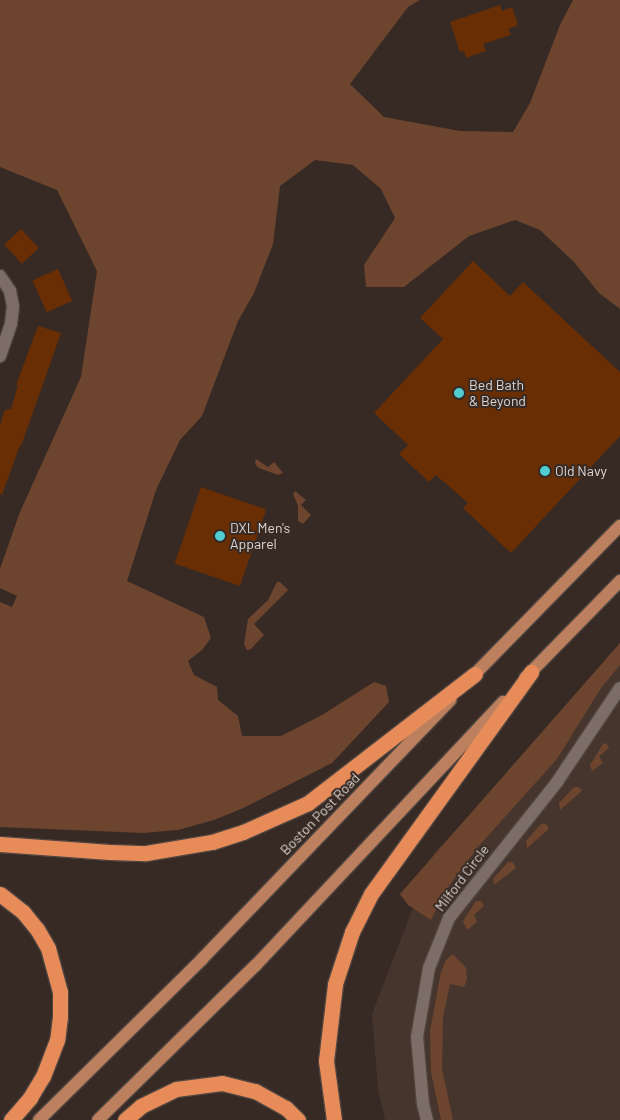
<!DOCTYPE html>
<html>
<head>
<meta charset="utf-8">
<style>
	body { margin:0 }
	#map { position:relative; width:620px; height:1120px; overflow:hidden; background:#372a24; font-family:Barlow,sans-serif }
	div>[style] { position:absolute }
	.built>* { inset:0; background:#46352c }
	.green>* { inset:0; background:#6d452f }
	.building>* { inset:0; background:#692e04; transform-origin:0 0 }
	.roads { filter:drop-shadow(1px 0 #504540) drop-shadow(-1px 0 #504540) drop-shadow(0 1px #504540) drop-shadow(0 -1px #504540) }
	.minor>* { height:12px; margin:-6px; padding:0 6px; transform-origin:6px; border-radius:6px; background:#7c6d66 }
	.major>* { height:12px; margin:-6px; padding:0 6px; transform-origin:6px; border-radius:6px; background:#bc805e }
	.highway>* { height:15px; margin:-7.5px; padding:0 7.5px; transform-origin:7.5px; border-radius:7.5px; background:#e78c59 }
	.dots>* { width:14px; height:14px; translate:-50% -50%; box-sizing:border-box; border:2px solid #372a24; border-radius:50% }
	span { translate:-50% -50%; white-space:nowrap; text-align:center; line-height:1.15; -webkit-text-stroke:4px #372a24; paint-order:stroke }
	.poi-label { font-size:14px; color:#ddd5d1 }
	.left { translate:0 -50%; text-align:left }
	.street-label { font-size:14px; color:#ddd5d1 }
</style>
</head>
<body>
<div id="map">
	<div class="built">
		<i style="clip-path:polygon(620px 658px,620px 1120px,385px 1120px,378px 1088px,372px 1014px,434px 853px)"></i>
	</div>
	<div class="green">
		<i style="clip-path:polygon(0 0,420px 0,408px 7px,350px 84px,384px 117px,460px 131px,513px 132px,530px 103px,560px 25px,573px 0,620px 0,620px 309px,599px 293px,574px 262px,540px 230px,515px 220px,469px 236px,404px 287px,366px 287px,364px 265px,395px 218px,381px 189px,353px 165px,315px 160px,280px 186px,273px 244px,254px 293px,238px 321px,202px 416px,180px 440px,156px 490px,127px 581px,204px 617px,211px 638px,202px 650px,188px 661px,194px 675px,217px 687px,218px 700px,238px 716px,242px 736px,281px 736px,322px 715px,374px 682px,386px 686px,389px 702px,332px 763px,241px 809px,214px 820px,178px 830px,143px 833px,0 827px,0 602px,12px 607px,17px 596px,0 588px,0 569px,20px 512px,81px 377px,97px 271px,57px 190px,0 167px)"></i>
		<i style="clip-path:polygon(256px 459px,268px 467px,274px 462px,283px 473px,278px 475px,259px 468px,255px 464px)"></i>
		<i style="clip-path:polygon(295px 491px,306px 500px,301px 505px,311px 515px,303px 524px,298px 521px,298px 506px,293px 494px)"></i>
		<i style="clip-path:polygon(277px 582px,280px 582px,288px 590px,254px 624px,264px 635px,251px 649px,247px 650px,244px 644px,248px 619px,268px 600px)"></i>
		<i style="clip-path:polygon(620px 643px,620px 665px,601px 688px,557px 759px,478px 847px,446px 890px,431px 920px,408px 905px,400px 894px)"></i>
		<i style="clip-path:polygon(606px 743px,609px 748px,599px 756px,603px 763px,592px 771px,590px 765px,603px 744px)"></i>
		<i style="clip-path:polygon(574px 787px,579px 787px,582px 791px,560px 810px,559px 803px)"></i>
		<i style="clip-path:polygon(541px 824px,546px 824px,549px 829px,527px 848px,526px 841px)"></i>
		<i style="clip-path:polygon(508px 862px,513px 862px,516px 868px,494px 885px,493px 879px)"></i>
		<i style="clip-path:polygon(476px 901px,481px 901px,484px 906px,474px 915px,477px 922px,467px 930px,463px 921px)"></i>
		<i style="clip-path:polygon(453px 954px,466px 968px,467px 979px,464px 987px,450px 984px,443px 1017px,442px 1069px,453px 1120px,441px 1120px,431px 1072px,430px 1031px,441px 972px,446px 960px)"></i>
	</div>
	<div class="building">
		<i style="clip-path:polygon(500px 5px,502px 11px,512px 7px,518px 25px,508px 29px,511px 35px,483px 44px,486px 51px,466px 58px,464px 51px,460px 52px,450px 22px)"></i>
		<i style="left:21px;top:229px;width:26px;height:23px;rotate:47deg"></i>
		<i style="clip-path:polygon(473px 261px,510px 296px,523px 282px,620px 372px,620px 436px,511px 553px,463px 508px,468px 503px,436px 475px,429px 482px,399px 454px,408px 445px,374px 413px,443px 339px,420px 318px)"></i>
		<i style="left:58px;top:269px;width:35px;height:28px;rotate:66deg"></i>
		<i style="clip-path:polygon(38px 326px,61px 333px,21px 446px,20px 445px,2px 495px,0 494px,0 425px,5px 410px,11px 409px,18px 385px,16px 385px)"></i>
		<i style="left:201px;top:487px;width:69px;height:81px;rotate:19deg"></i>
	</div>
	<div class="roads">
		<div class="minor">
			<i style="left:0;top:276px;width:18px;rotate:56deg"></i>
			<i style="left:10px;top:291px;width:16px;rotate:79deg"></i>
			<i style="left:13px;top:307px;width:17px;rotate:97deg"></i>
			<i style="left:11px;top:324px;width:34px;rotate:109deg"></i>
			<i style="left:427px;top:1120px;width:16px;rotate:-104deg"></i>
			<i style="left:423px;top:1104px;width:67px;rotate:-95.1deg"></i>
			<i style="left:417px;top:1037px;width:70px;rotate:-80.1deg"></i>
			<i style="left:429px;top:968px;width:54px;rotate:-68.2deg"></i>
			<i style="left:449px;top:918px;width:174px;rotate:-51.5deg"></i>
			<i style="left:557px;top:782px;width:113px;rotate:-56.2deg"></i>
		</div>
		<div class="major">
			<i style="left:525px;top:678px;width:136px;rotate:-45.6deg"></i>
			<i style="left:469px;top:680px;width:216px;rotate:-45.6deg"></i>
			<i style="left:39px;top:1120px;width:229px;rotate:-44.6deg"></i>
			<i style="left:202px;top:959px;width:359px;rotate:-46.2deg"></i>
			<i style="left:98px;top:1120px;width:221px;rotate:-44.5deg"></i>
			<i style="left:256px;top:965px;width:361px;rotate:-46.8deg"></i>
		</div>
		<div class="highway">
			<i style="left:0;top:844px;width:110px;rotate:4.2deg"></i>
			<i style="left:110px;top:852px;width:36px;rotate:2deg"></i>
			<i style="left:146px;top:853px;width:67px;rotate:-9.5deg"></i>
			<i style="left:212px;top:842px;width:33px;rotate:-18deg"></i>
			<i style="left:243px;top:832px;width:71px;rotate:-24deg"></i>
			<i style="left:308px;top:803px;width:211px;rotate:-37.7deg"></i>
			<i style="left:0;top:894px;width:29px;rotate:38deg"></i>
			<i style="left:23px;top:912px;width:22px;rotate:51deg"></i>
			<i style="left:37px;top:929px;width:22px;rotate:60deg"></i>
			<i style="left:48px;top:948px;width:46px;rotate:74.7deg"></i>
			<i style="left:60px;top:992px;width:25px;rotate:90deg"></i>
			<i style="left:60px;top:1017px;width:23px;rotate:97deg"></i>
			<i style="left:57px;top:1040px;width:39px;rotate:111deg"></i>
			<i style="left:43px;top:1076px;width:26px;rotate:121deg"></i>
			<i style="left:30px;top:1098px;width:29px;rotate:131deg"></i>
			<i style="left:125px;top:1120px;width:21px;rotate:-41deg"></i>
			<i style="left:141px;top:1106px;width:39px;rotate:-26deg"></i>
			<i style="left:176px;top:1089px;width:46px;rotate:-7.4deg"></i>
			<i style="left:222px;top:1083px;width:34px;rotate:14deg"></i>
			<i style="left:255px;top:1091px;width:35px;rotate:29deg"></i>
			<i style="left:286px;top:1108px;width:17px;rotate:45deg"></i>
			<i style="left:334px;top:1120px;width:60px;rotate:-97.7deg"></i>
			<i style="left:326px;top:1061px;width:78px;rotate:-83.3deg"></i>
			<i style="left:335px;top:984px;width:55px;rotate:-71.9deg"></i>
			<i style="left:352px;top:932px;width:42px;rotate:-63.4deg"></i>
			<i style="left:371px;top:894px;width:274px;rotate:-54.2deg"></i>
		</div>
	</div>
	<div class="dots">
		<i style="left:459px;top:393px;background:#51ccd1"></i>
		<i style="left:545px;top:471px;background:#51ccd1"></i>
		<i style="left:220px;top:536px;background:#51ccd1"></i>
	</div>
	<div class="poi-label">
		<span class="left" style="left:469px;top:393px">Bed Bath<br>&amp; Beyond</span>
		<span class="left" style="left:555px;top:471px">Old Navy</span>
		<span class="left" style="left:230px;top:536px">DXL Men's<br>Apparel</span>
	</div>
	<div class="street-label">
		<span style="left:320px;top:814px;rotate:-46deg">Boston Post Road</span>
		<span style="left:462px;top:878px;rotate:-53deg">Milford Circle</span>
	</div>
</div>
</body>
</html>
